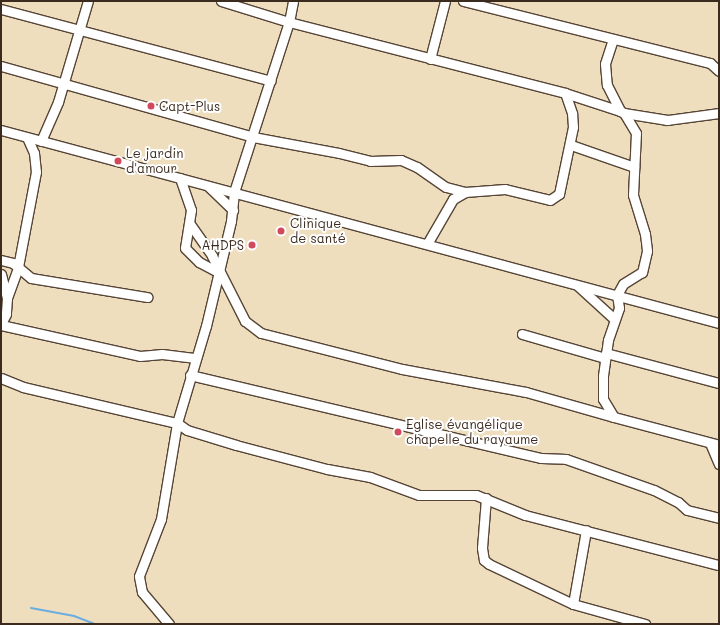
<!DOCTYPE html>
<html>
<head>
<meta charset="utf-8">
<style>
	body { margin:0 }
	#map { position:relative; width:720px; height:625px; overflow:hidden; background:#efdebd; font-family:Mali,sans-serif }
	div>[style] { position:absolute }
	.stream>* { height:2px; margin:-1px; padding:0 1px; transform-origin:1px; border-radius:1px; background:#6aaddf }
	.roads { filter:drop-shadow(1px 0 #564536) drop-shadow(-1px 0 #564536) drop-shadow(0 1px #564536) drop-shadow(0 -1px #564536) }
	.minor>* { height:9px; margin:-4.5px; padding:0 4.5px; transform-origin:4.5px; border-radius:4.5px; background:#fff }
	.dots>* { width:11px; height:11px; translate:-50% -50%; box-sizing:border-box; border:2px solid #fff; border-radius:50% }
	span { translate:-50% -50%; white-space:nowrap; text-align:center; line-height:1.15; -webkit-text-stroke:4px #fff; paint-order:stroke }
	.poi-label { font-size:13px; color:#3b2a1e }
	.left { translate:0 -50%; text-align:left }
	.right { translate:-100% -50%; text-align:right }
	.frame { position:absolute; inset:0; border:2px solid #3b2a1e; pointer-events:none }
</style>
</head>
<body>
<div id="map">
	<div class="stream">
		<i style="left:31px;top:608px;width:44px;rotate:10.5deg"></i>
		<i style="left:74px;top:616px;width:22px;rotate:21deg"></i>
	</div>
	<div class="roads">
		<div class="minor">
			<i style="left:221px;top:1px;width:71px;rotate:17.2deg"></i>
			<i style="left:289px;top:22px;width:285px;rotate:14.4deg"></i>
			<i style="left:565px;top:93px;width:58px;rotate:18.1deg"></i>
			<i style="left:463px;top:1px;width:255px;rotate:14.1deg"></i>
			<i style="left:710px;top:63px;width:12px;rotate:42deg"></i>
			<i style="left:1px;top:9px;width:279px;rotate:14.9deg"></i>
			<i style="left:613px;top:39px;width:26px;rotate:108deg"></i>
			<i style="left:605px;top:64px;width:21px;rotate:85deg"></i>
			<i style="left:607px;top:85px;width:29px;rotate:63deg"></i>
			<i style="left:620px;top:111px;width:4px;rotate:27deg"></i>
			<i style="left:624px;top:113px;width:23px;rotate:59deg"></i>
			<i style="left:636px;top:133px;width:62px;rotate:92.8deg"></i>
			<i style="left:633px;top:195px;width:41px;rotate:72.9deg"></i>
			<i style="left:645px;top:234px;width:17px;rotate:83deg"></i>
			<i style="left:647px;top:251px;width:22px;rotate:103deg"></i>
			<i style="left:642px;top:272px;width:22px;rotate:148deg"></i>
			<i style="left:623px;top:284px;width:13px;rotate:119deg"></i>
			<i style="left:617px;top:295px;width:13px;rotate:81deg"></i>
			<i style="left:619px;top:308px;width:34px;rotate:109deg"></i>
			<i style="left:608px;top:340px;width:36px;rotate:98deg"></i>
			<i style="left:603px;top:376px;width:23px;rotate:90deg"></i>
			<i style="left:603px;top:399px;width:21px;rotate:59deg"></i>
			<i style="left:614px;top:417px;width:109px;rotate:14.9deg"></i>
			<i style="left:430px;top:59px;width:60px;rotate:-75.5deg"></i>
			<i style="left:1px;top:66px;width:262px;rotate:15.7deg"></i>
			<i style="left:253px;top:137px;width:87px;rotate:10.5deg"></i>
			<i style="left:339px;top:153px;width:32px;rotate:14deg"></i>
			<i style="left:370px;top:161px;width:31px;rotate:-2deg"></i>
			<i style="left:401px;top:160px;width:17px;rotate:24deg"></i>
			<i style="left:417px;top:167px;width:35px;rotate:35deg"></i>
			<i style="left:446px;top:187px;width:20px;rotate:15deg"></i>
			<i style="left:624px;top:113px;width:44px;rotate:9.2deg"></i>
			<i style="left:667px;top:120px;width:52px;rotate:-7.7deg"></i>
			<i style="left:1px;top:130px;width:743px;rotate:15.05deg"></i>
			<i style="left:41px;top:141px;width:43px;rotate:-66.4deg"></i>
			<i style="left:58px;top:102px;width:105px;rotate:-73.5deg"></i>
			<i style="left:571px;top:145px;width:67px;rotate:19.2deg"></i>
			<i style="left:180px;top:178px;width:34px;rotate:71deg"></i>
			<i style="left:191px;top:210px;width:38px;rotate:99deg"></i>
			<i style="left:185px;top:248px;width:20px;rotate:45deg"></i>
			<i style="left:199px;top:262px;width:21px;rotate:28deg"></i>
			<i style="left:208px;top:186px;width:35px;rotate:44deg"></i>
			<i style="left:190px;top:224px;width:39px;rotate:55deg"></i>
			<i style="left:212px;top:256px;width:73px;rotate:63.1deg"></i>
			<i style="left:245px;top:321px;width:20px;rotate:37deg"></i>
			<i style="left:261px;top:333px;width:146px;rotate:14.3deg"></i>
			<i style="left:402px;top:369px;width:126px;rotate:10.5deg"></i>
			<i style="left:526px;top:392px;width:91px;rotate:15.9deg"></i>
			<i style="left:427px;top:244px;width:52px;rotate:-60deg"></i>
			<i style="left:453px;top:199px;width:14px;rotate:-30deg"></i>
			<i style="left:465px;top:192px;width:40px;rotate:-4.3deg"></i>
			<i style="left:505px;top:189px;width:46px;rotate:13.7deg"></i>
			<i style="left:550px;top:200px;width:11px;rotate:-34deg"></i>
			<i style="left:559px;top:194px;width:68px;rotate:-78.2deg"></i>
			<i style="left:573px;top:127px;width:14px;rotate:-94deg"></i>
			<i style="left:572px;top:113px;width:21px;rotate:-109deg"></i>
			<i style="left:1px;top:260px;width:12px;rotate:14deg"></i>
			<i style="left:13px;top:263px;width:23px;rotate:40deg"></i>
			<i style="left:31px;top:278px;width:118px;rotate:9.3deg"></i>
			<i style="left:1px;top:274px;width:25px;rotate:76deg"></i>
			<i style="left:7px;top:298px;width:16px;rotate:94deg"></i>
			<i style="left:6px;top:314px;width:11px;rotate:117deg"></i>
			<i style="left:578px;top:286px;width:47px;rotate:42.4deg"></i>
			<i style="left:7px;top:298px;width:33px;rotate:-70deg"></i>
			<i style="left:18px;top:267px;width:97px;rotate:-79.3deg"></i>
			<i style="left:36px;top:172px;width:19px;rotate:-96deg"></i>
			<i style="left:34px;top:153px;width:17px;rotate:-114deg"></i>
			<i style="left:1px;top:325px;width:142px;rotate:12.6deg"></i>
			<i style="left:140px;top:356px;width:22px;rotate:-5deg"></i>
			<i style="left:162px;top:354px;width:34px;rotate:7deg"></i>
			<i style="left:522px;top:334px;width:86px;rotate:16.1deg"></i>
			<i style="left:606px;top:353px;width:117px;rotate:14.9deg"></i>
			<i style="left:190px;top:375px;width:361px;rotate:13.3deg"></i>
			<i style="left:541px;top:458px;width:25px;rotate:2deg"></i>
			<i style="left:566px;top:459px;width:93px;rotate:19.4deg"></i>
			<i style="left:654px;top:490px;width:27px;rotate:27deg"></i>
			<i style="left:678px;top:502px;width:12px;rotate:42deg"></i>
			<i style="left:687px;top:510px;width:33px;rotate:14deg"></i>
			<i style="left:1px;top:378px;width:24px;rotate:22deg"></i>
			<i style="left:23px;top:387px;width:158px;rotate:13.2deg"></i>
			<i style="left:177px;top:423px;width:12px;rotate:35deg"></i>
			<i style="left:187px;top:430px;width:51px;rotate:17deg"></i>
			<i style="left:236px;top:445px;width:94px;rotate:14.8deg"></i>
			<i style="left:327px;top:469px;width:44px;rotate:10.5deg"></i>
			<i style="left:370px;top:477px;width:52px;rotate:20.2deg"></i>
			<i style="left:419px;top:495px;width:57px"></i>
			<i style="left:476px;top:495px;width:53px;rotate:22.2deg"></i>
			<i style="left:525px;top:515px;width:200px;rotate:14.5deg"></i>
			<i style="left:710px;top:443px;width:23px;rotate:67deg"></i>
			<i style="left:486px;top:498px;width:50px;rotate:94.6deg"></i>
			<i style="left:482px;top:548px;width:12px;rotate:81deg"></i>
			<i style="left:484px;top:560px;width:6px;rotate:39deg"></i>
			<i style="left:489px;top:564px;width:93px;rotate:25.5deg"></i>
			<i style="left:573px;top:604px;width:75px;rotate:15.5deg"></i>
			<i style="left:573px;top:604px;width:75px;rotate:-80deg"></i>
			<i style="left:169px;top:624px;width:42px;rotate:-130.2deg"></i>
			<i style="left:142px;top:592px;width:16px;rotate:-101deg"></i>
			<i style="left:139px;top:576px;width:61px;rotate:-68.9deg"></i>
			<i style="left:161px;top:519px;width:97px;rotate:-80.5deg"></i>
			<i style="left:177px;top:423px;width:101px;rotate:-73.4deg"></i>
			<i style="left:206px;top:326px;width:108px;rotate:-76.6deg"></i>
			<i style="left:231px;top:221px;width:29px;rotate:-84deg"></i>
			<i style="left:234px;top:192px;width:179px;rotate:-72.1deg"></i>
			<i style="left:289px;top:22px;width:21px;rotate:-79deg"></i>
		</div>
	</div>
	<div class="dots">
		<i style="left:151px;top:106px;background:#d1495b"></i>
		<i style="left:118px;top:161px;background:#d1495b"></i>
		<i style="left:281px;top:231px;background:#d1495b"></i>
		<i style="left:252px;top:245px;background:#d1495b"></i>
		<i style="left:398px;top:432px;background:#d1495b"></i>
	</div>
	<div class="poi-label">
		<span class="left" style="left:159px;top:106px">Capt-Plus</span>
		<span class="left" style="left:126px;top:161px">Le jardin<br>d'amour</span>
		<span class="left" style="left:290px;top:231px">Clinique<br>de santé</span>
		<span class="right" style="left:244px;top:245px">AHDPS</span>
		<span class="left" style="left:406px;top:432px">Eglise évangélique<br>chapelle du rayaume</span>
	</div>
	<div class="frame"></div>
</div>
</body>
</html>
